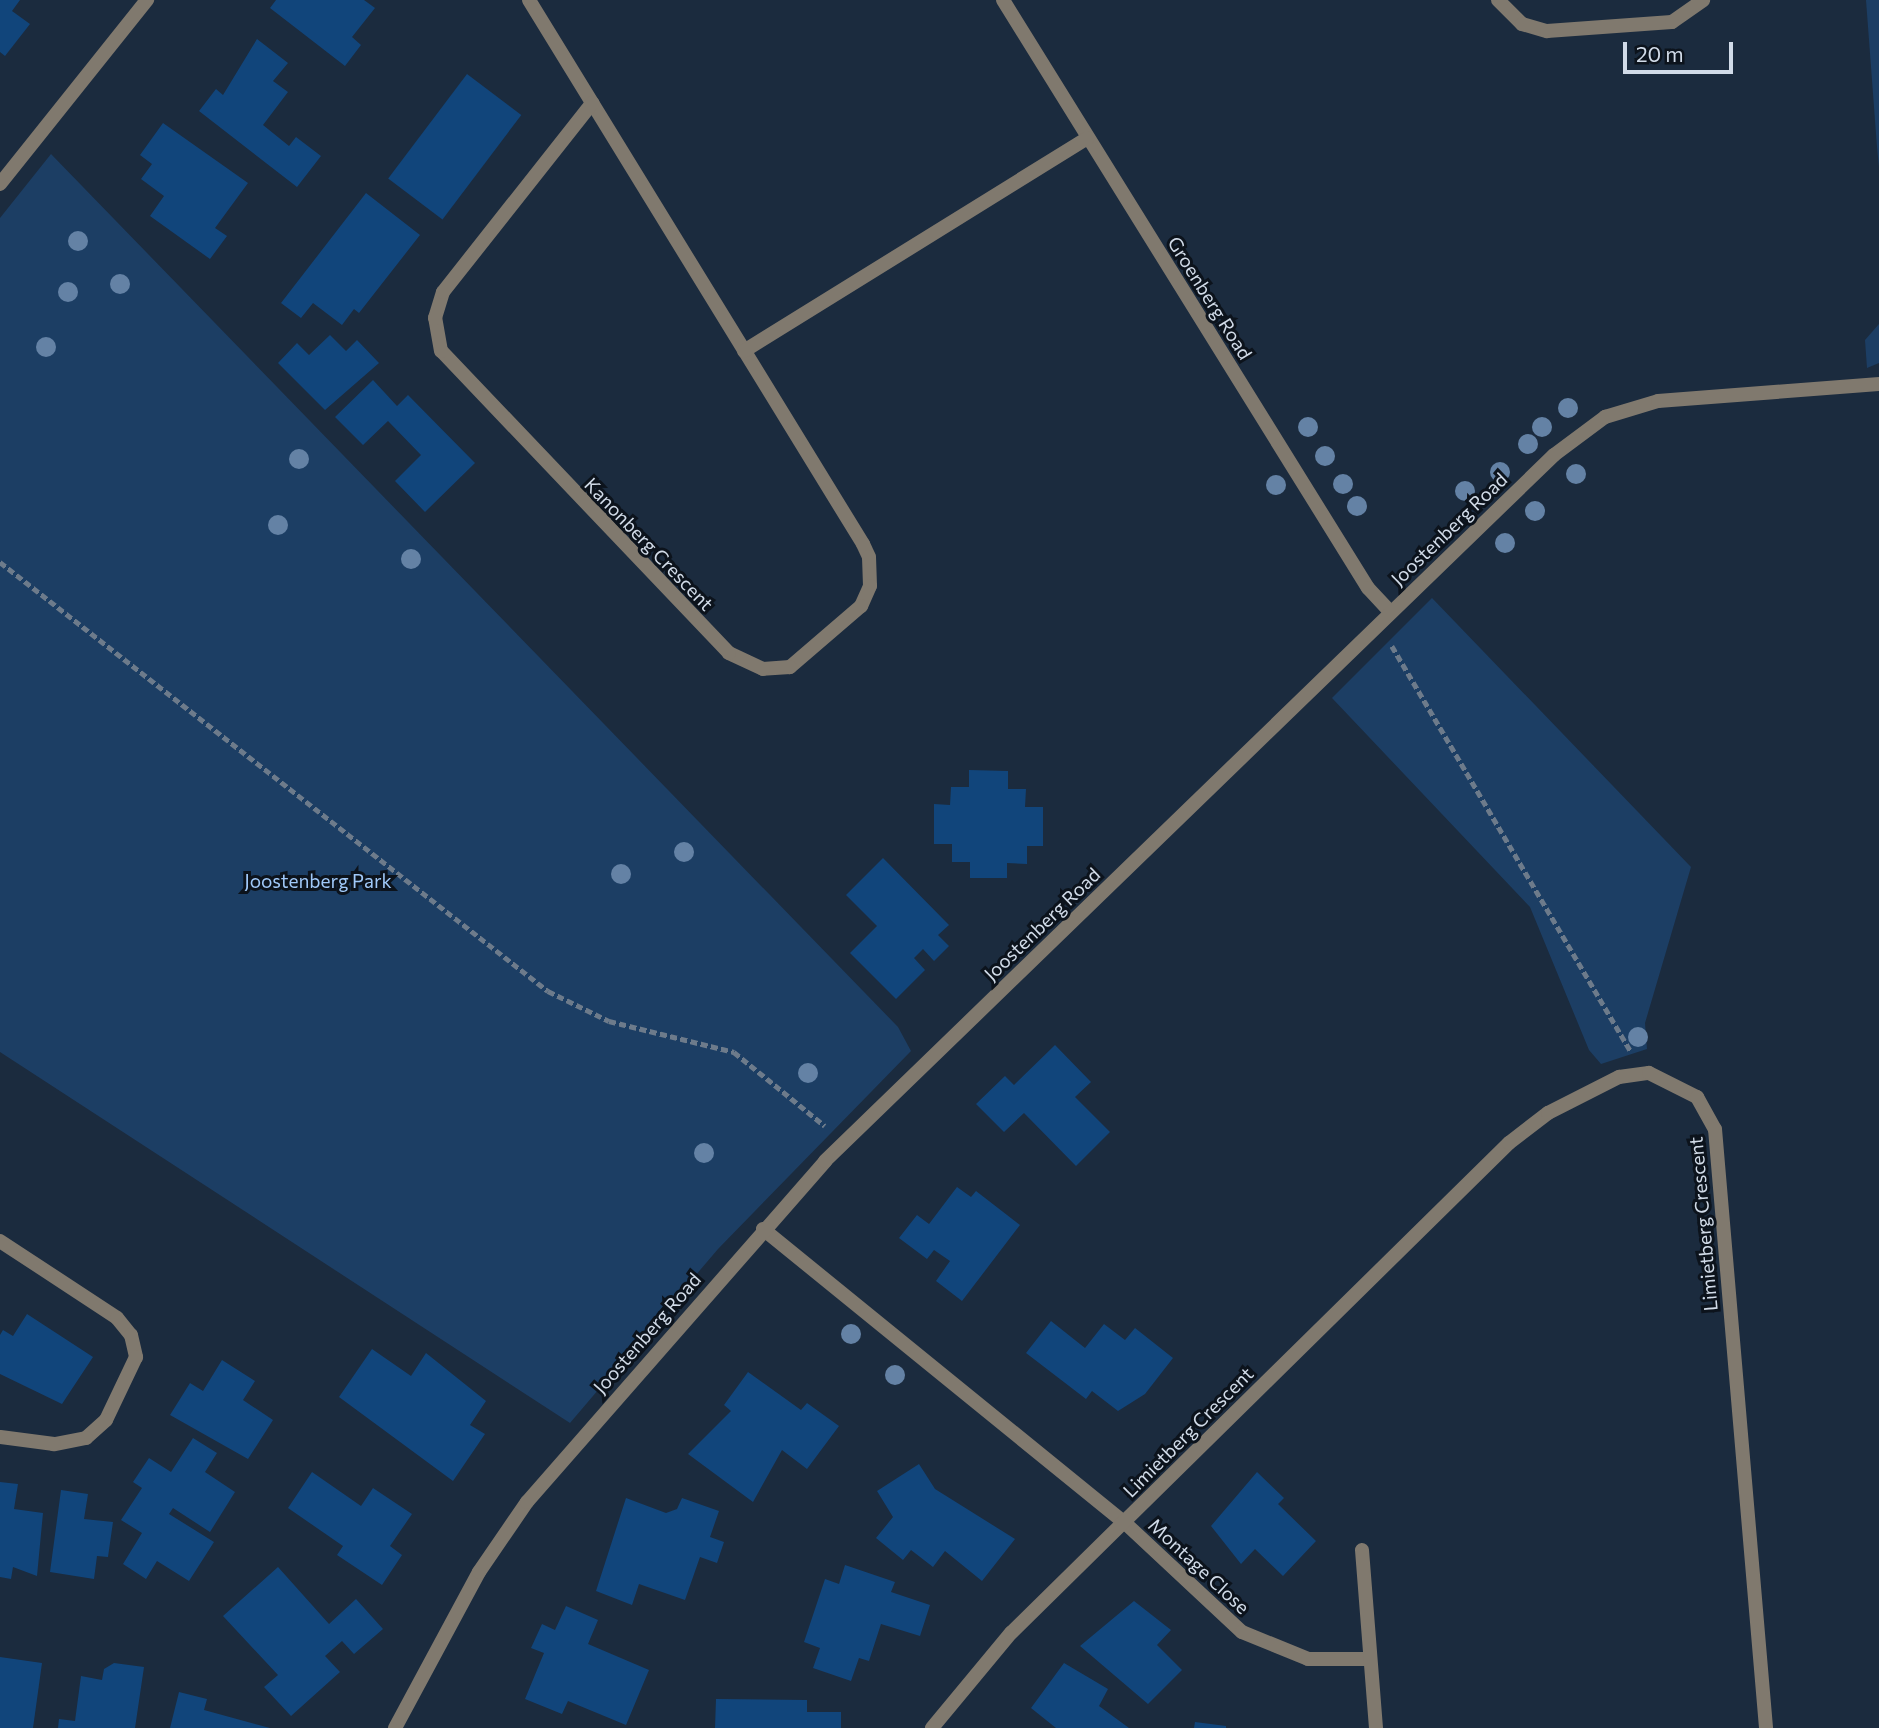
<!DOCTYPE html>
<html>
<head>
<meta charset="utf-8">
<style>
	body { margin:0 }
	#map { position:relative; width:1879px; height:1728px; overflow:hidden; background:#1b2b3e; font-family:Commissioner,sans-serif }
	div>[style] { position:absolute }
	.green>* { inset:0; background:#1c3e64 }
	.building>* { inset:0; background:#11457b; transform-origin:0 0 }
	.path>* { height:4.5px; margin-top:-2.25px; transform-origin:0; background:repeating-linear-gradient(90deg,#6d7b8b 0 7px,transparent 0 10.5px) }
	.street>* { height:14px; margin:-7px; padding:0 7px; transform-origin:7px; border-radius:7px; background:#80796e }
	.trees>* { width:20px; height:20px; margin:-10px; border-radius:50%; background:#6482a5 }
	span { translate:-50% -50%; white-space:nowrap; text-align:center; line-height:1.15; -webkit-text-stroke:6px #0c131c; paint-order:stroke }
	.street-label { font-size:19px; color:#d1dbe8 }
	.park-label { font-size:19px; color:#a0c9f9 }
	.scale { position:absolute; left:1623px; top:42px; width:110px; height:32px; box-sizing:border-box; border:4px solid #d1dbe8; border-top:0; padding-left:9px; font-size:21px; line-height:24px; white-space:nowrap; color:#d1dbe8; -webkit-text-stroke:5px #0c131c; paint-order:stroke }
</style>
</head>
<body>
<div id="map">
	<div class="green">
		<i style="clip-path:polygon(1866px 0,1879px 0,1879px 167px,1877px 147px)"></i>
		<i style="clip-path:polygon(51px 154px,898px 1027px,911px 1051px,718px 1249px,570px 1423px,0 1052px,0 218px)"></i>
		<i style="clip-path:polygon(1879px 324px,1879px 363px,1867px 368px,1865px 340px)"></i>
		<i style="clip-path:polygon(1432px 598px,1691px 867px,1645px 1023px,1647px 1049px,1601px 1064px,1589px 1050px,1530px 907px,1332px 698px)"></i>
	</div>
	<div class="building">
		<i style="clip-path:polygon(0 0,20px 0,12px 11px,30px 24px,5px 56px,0 52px)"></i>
		<i style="clip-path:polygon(276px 0,364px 0,375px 8px,352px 37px,361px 45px,345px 66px,270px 8px)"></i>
		<i style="clip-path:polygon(257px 39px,288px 63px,273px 81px,288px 92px,263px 125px,289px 146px,296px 137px,321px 156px,297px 187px,199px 111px,216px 89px,223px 95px)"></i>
		<i style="left:467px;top:74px;width:68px;height:131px;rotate:37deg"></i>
		<i style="clip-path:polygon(163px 123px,248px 183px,215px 228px,227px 236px,210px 259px,150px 216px,164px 196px,141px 179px,152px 164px,140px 155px)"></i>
		<i style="clip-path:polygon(366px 193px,420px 235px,359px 313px,354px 309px,342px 325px,313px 303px,301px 318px,281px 303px)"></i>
		<i style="clip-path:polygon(330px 335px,346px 351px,357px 340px,379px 363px,325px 410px,278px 363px,297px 343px,309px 355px)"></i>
		<i style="clip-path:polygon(373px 380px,397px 406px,408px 395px,475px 463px,425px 512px,395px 481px,421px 455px,388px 421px,363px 445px,335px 417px)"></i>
		<i style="clip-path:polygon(969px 770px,1008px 771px,1008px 789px,1026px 789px,1025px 807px,1043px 807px,1043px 846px,1027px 846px,1027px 864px,1007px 863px,1007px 878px,970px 878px,970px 862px,952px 862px,952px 844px,934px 844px,934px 804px,950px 805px,951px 787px,969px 787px)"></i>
		<i style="clip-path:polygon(883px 858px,949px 925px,938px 935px,949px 946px,934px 961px,923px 949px,914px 958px,925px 970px,896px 999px,850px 953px,877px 926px,846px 895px)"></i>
		<i style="clip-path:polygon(1055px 1045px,1091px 1082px,1075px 1097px,1110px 1132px,1076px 1166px,1024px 1113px,1004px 1132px,976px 1104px,1005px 1076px,1014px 1085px)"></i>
		<i style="clip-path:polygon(957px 1187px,971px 1197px,976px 1191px,1020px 1225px,962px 1301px,936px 1281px,950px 1261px,934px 1250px,927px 1259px,899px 1238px,917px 1215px,929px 1224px)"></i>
		<i style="clip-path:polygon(27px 1314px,93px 1357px,62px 1404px,0 1374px,0 1335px,3px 1330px,13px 1336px)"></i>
		<i style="clip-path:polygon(1051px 1321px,1085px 1348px,1104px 1324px,1125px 1340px,1135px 1328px,1173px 1358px,1145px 1394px,1118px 1411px,1092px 1391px,1086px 1399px,1026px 1353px)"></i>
		<i style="clip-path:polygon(372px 1349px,411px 1376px,426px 1353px,486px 1401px,470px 1425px,485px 1434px,453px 1481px,339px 1397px)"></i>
		<i style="clip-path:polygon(222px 1360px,255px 1381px,243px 1400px,273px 1420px,248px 1459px,170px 1415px,190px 1383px,203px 1391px)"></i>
		<i style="clip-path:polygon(748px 1372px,801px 1410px,807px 1403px,839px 1426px,807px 1469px,782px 1450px,753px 1502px,688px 1454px,731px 1411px,724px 1405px)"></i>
		<i style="clip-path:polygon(193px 1438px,217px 1453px,205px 1472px,235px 1492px,210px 1532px,173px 1508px,169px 1514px,214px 1542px,189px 1581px,157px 1561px,146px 1579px,123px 1564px,142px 1533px,121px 1520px,142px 1488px,133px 1482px,149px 1458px,171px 1472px)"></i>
		<i style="clip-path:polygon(919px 1464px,935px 1489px,1015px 1539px,982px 1581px,945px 1551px,933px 1567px,911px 1550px,903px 1560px,876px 1538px,893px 1517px,877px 1491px)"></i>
		<i style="clip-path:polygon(312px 1472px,361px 1506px,373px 1488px,412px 1514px,390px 1546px,402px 1555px,382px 1585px,337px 1555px,343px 1546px,288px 1508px)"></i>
		<i style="clip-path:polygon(1257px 1472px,1284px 1498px,1278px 1504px,1316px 1541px,1283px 1576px,1255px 1549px,1241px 1564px,1211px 1526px)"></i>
		<i style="clip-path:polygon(0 1482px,18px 1484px,14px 1509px,43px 1513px,37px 1576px,13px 1567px,11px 1579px,0 1577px)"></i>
		<i style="clip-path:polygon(61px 1490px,88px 1494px,84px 1519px,113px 1522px,108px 1557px,97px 1556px,94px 1579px,50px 1572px)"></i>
		<i style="clip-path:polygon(626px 1498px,666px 1513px,677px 1509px,682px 1498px,719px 1511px,710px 1537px,724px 1542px,717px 1563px,700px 1557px,685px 1600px,639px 1584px,632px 1605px,596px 1591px)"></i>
		<i style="clip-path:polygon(845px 1565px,895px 1582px,891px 1592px,930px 1605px,920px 1636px,881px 1624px,869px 1661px,859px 1658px,851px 1681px,813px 1668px,820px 1648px,804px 1642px,825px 1579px,839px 1584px)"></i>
		<i style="clip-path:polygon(278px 1567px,329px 1624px,356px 1599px,383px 1629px,354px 1654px,342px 1641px,325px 1656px,340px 1672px,291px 1716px,264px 1687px,278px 1675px,223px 1616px)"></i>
		<i style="clip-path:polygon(1134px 1601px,1171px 1630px,1157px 1645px,1182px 1670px,1148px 1704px,1080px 1646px)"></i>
		<i style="clip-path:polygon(566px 1606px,598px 1620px,588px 1644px,649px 1670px,626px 1725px,568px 1701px,562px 1714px,525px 1699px,544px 1653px,531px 1648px,542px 1624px,555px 1630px)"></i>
		<i style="clip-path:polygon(0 1657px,42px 1663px,33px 1728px,0 1728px)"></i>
		<i style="clip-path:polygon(114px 1663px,144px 1667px,135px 1728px,58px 1728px,59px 1719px,75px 1721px,81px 1676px,102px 1680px,104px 1669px)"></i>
		<i style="clip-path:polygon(1064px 1663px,1108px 1689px,1099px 1706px,1129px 1728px,1056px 1728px,1031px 1708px)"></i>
		<i style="clip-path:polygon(179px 1692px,207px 1699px,204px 1710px,270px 1728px,170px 1728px)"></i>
		<i style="clip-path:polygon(716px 1699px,807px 1700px,807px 1712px,841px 1712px,841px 1728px,715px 1728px)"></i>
		<i style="clip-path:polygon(1195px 1722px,1226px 1726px,1226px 1728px,1194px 1728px)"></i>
	</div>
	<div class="path">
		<i style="left:0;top:562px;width:696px;rotate:38.06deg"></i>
		<i style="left:548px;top:991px;width:68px;rotate:26.2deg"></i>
		<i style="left:609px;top:1021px;width:129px;rotate:13.9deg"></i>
		<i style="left:734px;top:1052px;width:117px;rotate:39.1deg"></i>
		<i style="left:1392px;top:646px;width:470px;rotate:59.5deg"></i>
	</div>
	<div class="street">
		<i style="left:529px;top:0;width:638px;rotate:58.45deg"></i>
		<i style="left:863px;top:544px;width:14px;rotate:65deg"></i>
		<i style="left:869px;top:557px;width:29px;rotate:88deg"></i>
		<i style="left:870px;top:586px;width:22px;rotate:114deg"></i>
		<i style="left:861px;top:606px;width:94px;rotate:139.3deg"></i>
		<i style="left:790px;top:667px;width:27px;rotate:176deg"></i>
		<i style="left:763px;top:669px;width:38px;rotate:-155deg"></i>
		<i style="left:729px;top:653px;width:417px;rotate:-133.6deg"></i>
		<i style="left:441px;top:351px;width:34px;rotate:-100deg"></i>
		<i style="left:435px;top:318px;width:27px;rotate:-73deg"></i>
		<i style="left:443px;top:292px;width:241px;rotate:-51.7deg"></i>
		<i style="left:1003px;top:0;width:692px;rotate:58.17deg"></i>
		<i style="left:1368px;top:588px;width:33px;rotate:47deg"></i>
		<i style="left:1498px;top:0;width:34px;rotate:45deg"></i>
		<i style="left:1522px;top:24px;width:26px;rotate:16deg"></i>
		<i style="left:1547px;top:31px;width:125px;rotate:-4.1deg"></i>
		<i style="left:1672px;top:22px;width:38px;rotate:-35deg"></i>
		<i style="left:0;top:184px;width:236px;rotate:-51.4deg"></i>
		<i style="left:744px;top:351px;width:404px;rotate:-31.8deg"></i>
		<i style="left:763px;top:1229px;width:465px;rotate:39.1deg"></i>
		<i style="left:1124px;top:1522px;width:161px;rotate:43deg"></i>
		<i style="left:1242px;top:1632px;width:71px;rotate:22.2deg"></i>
		<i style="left:1308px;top:1659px;width:62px"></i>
		<i style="left:0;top:1241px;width:140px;rotate:33.3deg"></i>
		<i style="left:117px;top:1318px;width:22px;rotate:51deg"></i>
		<i style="left:131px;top:1335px;width:23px;rotate:77deg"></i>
		<i style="left:136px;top:1357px;width:70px;rotate:115.5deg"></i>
		<i style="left:106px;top:1420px;width:27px;rotate:138deg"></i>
		<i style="left:86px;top:1438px;width:33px;rotate:169deg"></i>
		<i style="left:54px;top:1444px;width:54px;rotate:-172.6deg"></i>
		<i style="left:1362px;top:1550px;width:179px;rotate:85.5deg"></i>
		<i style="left:395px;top:1728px;width:177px;rotate:-61.7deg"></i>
		<i style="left:479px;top:1572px;width:85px;rotate:-55.6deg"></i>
		<i style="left:527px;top:1502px;width:453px;rotate:-48.8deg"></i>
		<i style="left:825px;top:1161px;width:1015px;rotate:-44.08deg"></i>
		<i style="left:1554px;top:455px;width:64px;rotate:-36.7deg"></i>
		<i style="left:1605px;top:417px;width:55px;rotate:-16.8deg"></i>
		<i style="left:1658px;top:401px;width:222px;rotate:-4.4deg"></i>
		<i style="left:932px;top:1728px;width:124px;rotate:-50.3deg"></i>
		<i style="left:1011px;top:1633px;width:699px;rotate:-44.54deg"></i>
		<i style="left:1509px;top:1143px;width:49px;rotate:-37.6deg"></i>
		<i style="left:1548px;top:1113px;width:80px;rotate:-26.9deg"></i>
		<i style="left:1619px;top:1077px;width:30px;rotate:-8deg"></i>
		<i style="left:1649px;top:1073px;width:54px;rotate:26.6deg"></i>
		<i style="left:1697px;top:1097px;width:37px;rotate:61deg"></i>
		<i style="left:1715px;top:1129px;width:601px;rotate:85.13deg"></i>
	</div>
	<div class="trees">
		<i style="left:78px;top:241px"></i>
		<i style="left:120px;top:284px"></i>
		<i style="left:68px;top:292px"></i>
		<i style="left:46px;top:347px"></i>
		<i style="left:1568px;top:408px"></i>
		<i style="left:1308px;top:427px"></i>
		<i style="left:1542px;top:427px"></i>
		<i style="left:1528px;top:444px"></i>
		<i style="left:1325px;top:456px"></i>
		<i style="left:299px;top:459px"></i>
		<i style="left:1500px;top:472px"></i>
		<i style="left:1576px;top:474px"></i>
		<i style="left:1343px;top:484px"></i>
		<i style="left:1276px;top:485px"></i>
		<i style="left:1465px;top:491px"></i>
		<i style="left:1357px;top:506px"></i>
		<i style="left:1535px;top:511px"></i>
		<i style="left:278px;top:525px"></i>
		<i style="left:1505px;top:543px"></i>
		<i style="left:411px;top:559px"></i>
		<i style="left:684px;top:852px"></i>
		<i style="left:621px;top:874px"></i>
		<i style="left:1638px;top:1037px"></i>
		<i style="left:808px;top:1073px"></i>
		<i style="left:704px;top:1153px"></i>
		<i style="left:851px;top:1334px"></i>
		<i style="left:895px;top:1375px"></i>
	</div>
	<div class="street-label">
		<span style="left:1210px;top:298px;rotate:58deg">Groenberg Road</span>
		<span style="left:1449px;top:529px;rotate:-44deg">Joostenberg Road</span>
		<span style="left:649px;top:544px;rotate:46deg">Kanonberg Crescent</span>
		<span style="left:1042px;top:924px;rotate:-44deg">Joostenberg Road</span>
		<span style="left:1703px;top:1224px;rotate:-95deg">Limietberg Crescent</span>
		<span style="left:647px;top:1333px;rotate:-49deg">Joostenberg Road</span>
		<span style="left:1188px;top:1432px;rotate:-45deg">Limietberg Crescent</span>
		<span style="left:1199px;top:1566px;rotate:43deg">Montage Close</span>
	</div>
	<div class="park-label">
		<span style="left:318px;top:881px">Joostenberg Park</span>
	</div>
	<div class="scale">20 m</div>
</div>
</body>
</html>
